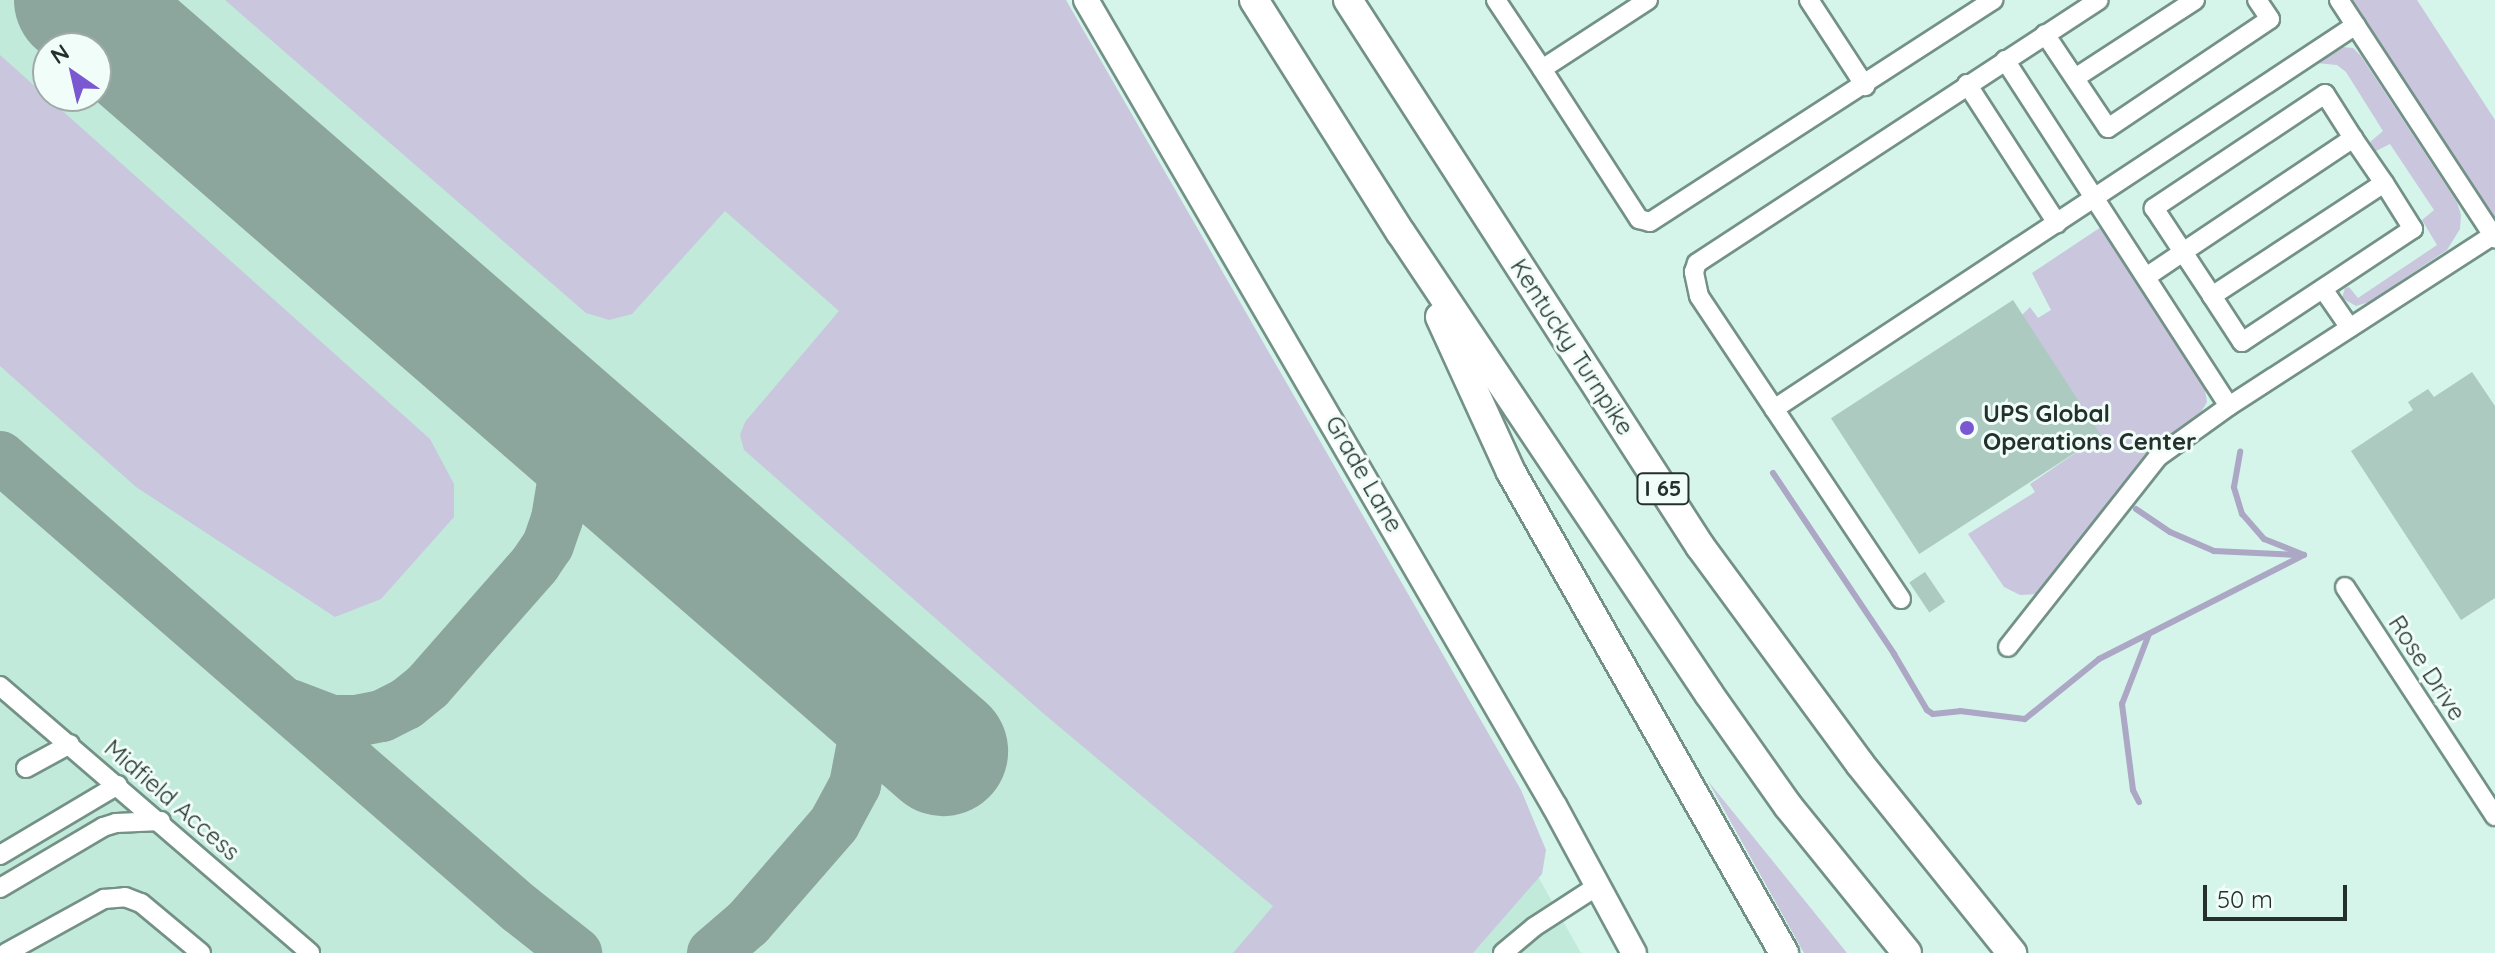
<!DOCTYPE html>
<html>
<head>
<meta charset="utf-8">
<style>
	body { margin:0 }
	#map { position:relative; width:2495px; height:953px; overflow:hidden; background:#d5f5ea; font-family:Quicksand,sans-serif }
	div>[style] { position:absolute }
	.built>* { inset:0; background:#c2eadb }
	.green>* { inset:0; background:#c9c6dd }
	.stream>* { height:6px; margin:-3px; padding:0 3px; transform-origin:3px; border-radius:3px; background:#aba7c4 }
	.taxiway>* { height:52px; margin:-26px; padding:0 26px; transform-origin:26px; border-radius:26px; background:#8da69d }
	.runway>* { height:130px; margin:-65px; padding:0 65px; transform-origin:65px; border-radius:65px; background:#8da69d }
	.building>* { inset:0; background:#accabf; transform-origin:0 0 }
	.roads { filter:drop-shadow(2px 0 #749187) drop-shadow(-2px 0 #749187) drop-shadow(0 2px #749187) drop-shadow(0 -2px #749187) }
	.minor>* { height:18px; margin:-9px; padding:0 9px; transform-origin:9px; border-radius:9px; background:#fff }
	.major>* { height:24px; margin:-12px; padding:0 12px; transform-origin:12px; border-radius:12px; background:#fff }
	.highway>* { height:28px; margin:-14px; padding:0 14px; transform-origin:14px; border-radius:14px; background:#fff }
	.dots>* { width:22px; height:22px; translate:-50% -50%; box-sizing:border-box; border:4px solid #f1fdf9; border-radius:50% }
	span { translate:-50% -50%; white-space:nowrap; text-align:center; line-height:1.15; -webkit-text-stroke:6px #f1fdf9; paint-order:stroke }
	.shield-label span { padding:2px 6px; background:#f1fdf9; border:2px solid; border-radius:6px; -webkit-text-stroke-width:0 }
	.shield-label { font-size:22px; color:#23302b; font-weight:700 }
	.street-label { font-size:24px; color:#23302b }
	.poi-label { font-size:24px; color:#23302b; font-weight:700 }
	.left { translate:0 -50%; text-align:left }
	.north { position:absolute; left:32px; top:32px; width:80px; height:80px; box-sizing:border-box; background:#f1fdf9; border:2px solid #9faba7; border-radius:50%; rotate:326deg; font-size:22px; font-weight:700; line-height:32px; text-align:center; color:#23302b }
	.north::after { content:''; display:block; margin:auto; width:28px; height:36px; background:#7958d2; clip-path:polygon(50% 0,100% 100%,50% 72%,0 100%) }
	.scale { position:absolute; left:2203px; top:885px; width:144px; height:36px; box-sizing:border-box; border:4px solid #23302b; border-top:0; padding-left:10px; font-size:24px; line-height:28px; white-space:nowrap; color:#23302b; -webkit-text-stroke:6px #f1fdf9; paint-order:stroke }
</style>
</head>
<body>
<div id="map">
	<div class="built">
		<i style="clip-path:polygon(evenodd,0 0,1045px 0,1581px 953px,0 953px,0 0,48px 48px,96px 48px,96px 96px,48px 96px,48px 48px)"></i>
	</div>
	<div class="green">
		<i style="clip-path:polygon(225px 0,1066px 0,1521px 790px,1546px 850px,1542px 874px,1473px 953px,1233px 953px,1273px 906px,1044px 714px,744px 450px,740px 435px,745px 422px,839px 311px,725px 211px,632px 314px,609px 320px,586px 313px)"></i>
		<i style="clip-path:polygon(2350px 0,2417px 0,2495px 120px,2495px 222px)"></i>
		<i style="clip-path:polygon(2343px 47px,2353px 48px,2361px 56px,2457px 202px,2461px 215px,2460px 229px,2447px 250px,2369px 302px,2356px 306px,2342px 298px,2345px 288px,2349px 287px,2358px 298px,2437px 245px,2422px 220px,2434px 210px,2390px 144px,2376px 151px,2370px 142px,2383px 131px,2346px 72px,2337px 65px,2316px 63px)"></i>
		<i style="clip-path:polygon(0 55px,430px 439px,454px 484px,454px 517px,381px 599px,335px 617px,136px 487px,0 366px)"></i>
		<i style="clip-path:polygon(2101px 227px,2205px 390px,2207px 402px,2201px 412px,2144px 457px,2047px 586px,2036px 594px,2020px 595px,2004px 587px,1968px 534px,2035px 492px,2030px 484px,2100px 436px,2022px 315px,2030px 307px,2038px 318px,2051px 310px,2032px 273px)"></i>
		<i style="clip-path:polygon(1708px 781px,1847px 953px,1804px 953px)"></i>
	</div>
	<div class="stream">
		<i style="left:1773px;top:473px;width:218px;rotate:56.2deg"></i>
		<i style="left:1894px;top:654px;width:65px;rotate:59.5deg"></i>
		<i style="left:1927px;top:710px;width:7px;rotate:34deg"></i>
		<i style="left:1933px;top:714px;width:27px;rotate:-6deg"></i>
		<i style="left:1960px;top:711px;width:65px;rotate:7deg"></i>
		<i style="left:2025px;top:719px;width:95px;rotate:-39deg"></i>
		<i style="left:2099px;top:659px;width:230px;rotate:-26.9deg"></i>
		<i style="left:2304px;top:555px;width:43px;rotate:-158.2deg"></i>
		<i style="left:2264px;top:539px;width:33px;rotate:-131deg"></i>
		<i style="left:2242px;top:514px;width:28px;rotate:-107deg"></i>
		<i style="left:2234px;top:487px;width:36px;rotate:-80deg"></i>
		<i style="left:2136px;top:509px;width:41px;rotate:34.1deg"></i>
		<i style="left:2170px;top:532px;width:48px;rotate:23.4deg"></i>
		<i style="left:2214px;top:551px;width:82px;rotate:2.8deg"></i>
		<i style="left:2139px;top:802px;width:13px;rotate:-117deg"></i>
		<i style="left:2133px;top:790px;width:87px;rotate:-97.3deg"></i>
		<i style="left:2122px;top:704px;width:75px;rotate:-68.9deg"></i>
	</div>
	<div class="taxiway">
		<i style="left:0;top:457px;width:688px;rotate:40.99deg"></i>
		<i style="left:519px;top:908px;width:73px;rotate:38.3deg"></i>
		<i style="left:290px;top:705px;width:45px;rotate:20.9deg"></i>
		<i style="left:332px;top:721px;width:24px"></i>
		<i style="left:356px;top:721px;width:26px;rotate:-11deg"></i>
		<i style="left:382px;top:716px;width:27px;rotate:-27deg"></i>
		<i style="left:406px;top:704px;width:28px;rotate:-39deg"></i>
		<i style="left:428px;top:686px;width:162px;rotate:-48.7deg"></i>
		<i style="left:535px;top:564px;width:23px;rotate:-56deg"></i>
		<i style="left:548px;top:545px;width:28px;rotate:-71deg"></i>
		<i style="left:557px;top:519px;width:50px;rotate:-80.7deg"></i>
		<i style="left:565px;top:470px;width:32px;rotate:-104deg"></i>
		<i style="left:557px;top:439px;width:29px;rotate:-119deg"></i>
		<i style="left:543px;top:414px;width:48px;rotate:-127.3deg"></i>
		<i style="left:713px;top:953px;width:46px;rotate:-40.6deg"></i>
		<i style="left:748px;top:923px;width:131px;rotate:-49deg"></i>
		<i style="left:834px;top:824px;width:44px;rotate:-61.7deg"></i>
		<i style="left:855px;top:785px;width:43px;rotate:-79.2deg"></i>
		<i style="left:863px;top:743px;width:25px;rotate:-95deg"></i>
		<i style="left:861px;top:718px;width:25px;rotate:-106deg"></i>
		<i style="left:854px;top:694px;width:56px;rotate:-122.6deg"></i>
	</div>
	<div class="runway">
		<i style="left:79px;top:0;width:1145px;rotate:41deg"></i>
	</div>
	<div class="building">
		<i style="left:2013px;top:300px;width:162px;height:217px;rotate:57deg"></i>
		<i style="clip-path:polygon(2472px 372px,2495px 406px,2495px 598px,2461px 620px,2351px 451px,2413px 410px,2408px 402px,2428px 389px,2434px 397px)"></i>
		<i style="left:1925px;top:572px;width:36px;height:19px;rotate:56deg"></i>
	</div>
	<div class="roads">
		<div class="minor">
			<i style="left:1496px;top:0;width:83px;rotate:56.3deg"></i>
			<i style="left:1648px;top:0;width:126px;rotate:146.9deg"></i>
			<i style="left:1542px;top:69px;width:179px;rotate:57.1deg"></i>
			<i style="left:1639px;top:219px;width:11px;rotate:15deg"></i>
			<i style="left:1650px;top:222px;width:409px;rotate:-32.9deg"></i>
			<i style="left:1809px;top:0;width:103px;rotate:56.9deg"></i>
			<i style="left:2339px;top:0;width:285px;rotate:56.8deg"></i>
			<i style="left:2045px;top:34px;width:113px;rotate:56.2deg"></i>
			<i style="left:2108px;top:128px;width:195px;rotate:-33.9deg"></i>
			<i style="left:2270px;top:19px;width:23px;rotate:-124deg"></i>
			<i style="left:2005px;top:60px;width:412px;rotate:57.1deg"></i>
			<i style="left:2229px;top:406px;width:87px;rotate:144.3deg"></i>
			<i style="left:2158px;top:457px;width:242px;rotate:128.3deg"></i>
			<i style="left:2075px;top:78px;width:143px;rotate:-33deg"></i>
			<i style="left:1967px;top:84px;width:166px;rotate:57.1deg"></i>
			<i style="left:2353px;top:138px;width:55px;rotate:55.4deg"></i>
			<i style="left:2146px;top:277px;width:45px;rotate:-34deg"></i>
			<i style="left:2183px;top:252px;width:205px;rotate:-33.8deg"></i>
			<i style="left:2353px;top:138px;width:52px;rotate:-122.5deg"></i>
			<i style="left:2325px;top:94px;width:206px;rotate:146.3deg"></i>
			<i style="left:2154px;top:208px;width:105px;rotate:56.6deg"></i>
			<i style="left:2212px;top:296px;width:55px;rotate:56.9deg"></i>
			<i style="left:2242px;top:342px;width:205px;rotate:-33.5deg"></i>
			<i style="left:2413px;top:229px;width:54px;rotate:-122.2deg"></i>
			<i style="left:2384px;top:183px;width:206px;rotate:146.7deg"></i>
			<i style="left:2323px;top:289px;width:47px;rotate:55.3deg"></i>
			<i style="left:2229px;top:406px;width:315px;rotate:-32.9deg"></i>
			<i style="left:1774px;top:409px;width:697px;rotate:-33.42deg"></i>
			<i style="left:2345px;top:587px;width:274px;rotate:56.8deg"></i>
			<i style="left:1901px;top:599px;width:364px;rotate:-123.7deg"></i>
			<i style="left:1699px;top:296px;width:25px;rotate:-102deg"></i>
			<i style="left:1694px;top:272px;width:9px;rotate:-72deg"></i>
			<i style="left:1697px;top:263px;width:480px;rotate:-33.2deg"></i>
			<i style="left:0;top:686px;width:409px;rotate:40.7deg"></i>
			<i style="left:26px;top:768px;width:50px;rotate:-28.6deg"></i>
			<i style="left:0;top:855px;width:137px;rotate:-30.7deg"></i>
			<i style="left:0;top:888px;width:120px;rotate:-30.6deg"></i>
			<i style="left:103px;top:827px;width:14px;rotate:-17deg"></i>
			<i style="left:116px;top:823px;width:45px;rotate:-2.5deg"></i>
			<i style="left:6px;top:953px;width:112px;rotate:-28.9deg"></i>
			<i style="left:104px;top:899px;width:21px;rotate:-5deg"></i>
			<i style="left:125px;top:897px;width:17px;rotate:21deg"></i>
			<i style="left:141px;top:903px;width:78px;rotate:39.8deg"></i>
			<i style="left:1503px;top:953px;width:40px;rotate:-40deg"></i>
			<i style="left:1534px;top:927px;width:77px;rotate:-32.9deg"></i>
		</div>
		<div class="major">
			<i style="left:1086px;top:0;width:933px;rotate:59.84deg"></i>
			<i style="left:1555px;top:807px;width:166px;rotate:61.6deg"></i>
		</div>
		<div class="highway">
			<i style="left:1254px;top:0;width:275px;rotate:57.8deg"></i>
			<i style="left:1401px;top:233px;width:554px;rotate:56.25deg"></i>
			<i style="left:1709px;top:694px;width:137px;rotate:54.8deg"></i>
			<i style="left:1788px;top:806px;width:189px;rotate:51deg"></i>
			<i style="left:1348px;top:0;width:650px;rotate:57.19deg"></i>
			<i style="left:1700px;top:546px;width:270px;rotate:53.7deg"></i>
			<i style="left:1860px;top:764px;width:243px;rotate:51.2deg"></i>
			<i style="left:1440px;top:317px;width:170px;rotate:65.4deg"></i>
			<i style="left:1511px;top:472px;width:553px;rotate:60.42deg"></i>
		</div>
	</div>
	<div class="dots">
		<i style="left:1967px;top:428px;background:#7958d2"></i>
	</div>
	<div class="shield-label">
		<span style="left:1663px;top:489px">I 65</span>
	</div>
	<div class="street-label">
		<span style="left:1572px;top:347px;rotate:57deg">Kentucky Turnpike</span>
		<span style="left:1364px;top:474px;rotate:60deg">Grade Lane</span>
		<span style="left:2427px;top:668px;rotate:57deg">Rose Drive</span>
		<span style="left:172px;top:800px;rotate:41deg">Midfield Access</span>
	</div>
	<div class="poi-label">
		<span class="left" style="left:1983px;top:428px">UPS Global<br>Operations Center</span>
	</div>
	<div class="north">N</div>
	<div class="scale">50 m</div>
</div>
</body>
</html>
